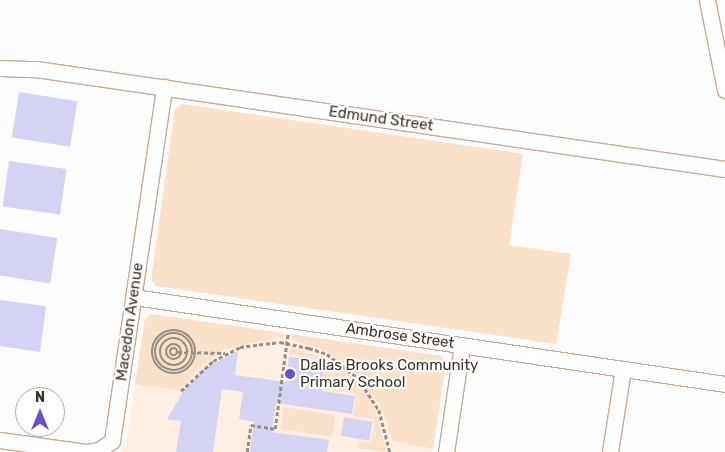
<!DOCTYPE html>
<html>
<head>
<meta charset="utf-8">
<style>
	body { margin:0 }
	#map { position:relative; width:725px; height:452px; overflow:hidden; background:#fbfbfb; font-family:Rubik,sans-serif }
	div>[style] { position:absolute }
	.built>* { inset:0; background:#ffefe2 }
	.green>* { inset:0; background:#fbe0ca; transform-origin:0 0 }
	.building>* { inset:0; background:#d4d3f3; transform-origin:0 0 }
	.path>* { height:2.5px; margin-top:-1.25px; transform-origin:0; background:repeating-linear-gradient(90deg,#948e88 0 4px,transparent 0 6.5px) }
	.path>.ring { margin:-1.25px; padding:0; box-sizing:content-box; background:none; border:2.5px solid #948e88; border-radius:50% }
	.roads { filter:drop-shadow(1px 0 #c8aa91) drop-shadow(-1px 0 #c8aa91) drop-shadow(0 1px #c8aa91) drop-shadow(0 -1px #c8aa91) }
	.minor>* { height:15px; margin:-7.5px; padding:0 7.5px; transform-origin:7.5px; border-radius:7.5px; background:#fff }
	.dots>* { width:14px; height:14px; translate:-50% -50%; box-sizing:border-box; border:2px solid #fff; border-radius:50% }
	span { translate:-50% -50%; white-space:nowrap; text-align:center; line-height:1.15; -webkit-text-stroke:4.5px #fff; paint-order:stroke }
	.street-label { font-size:15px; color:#3e3227 }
	.poi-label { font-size:15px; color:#3e3227 }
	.left { translate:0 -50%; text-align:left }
	.north { position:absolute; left:15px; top:387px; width:50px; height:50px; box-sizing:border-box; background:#fff; border:1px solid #b2ada9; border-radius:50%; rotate:0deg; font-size:14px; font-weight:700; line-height:20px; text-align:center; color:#3e3227 }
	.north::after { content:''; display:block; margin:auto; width:18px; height:22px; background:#6751ca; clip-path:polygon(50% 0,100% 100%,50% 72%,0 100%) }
</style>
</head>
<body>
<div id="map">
	<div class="built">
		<i style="clip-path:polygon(151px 314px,441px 356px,446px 363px,432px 452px,120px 452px,127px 438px,145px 319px)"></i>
	</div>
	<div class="green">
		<i style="clip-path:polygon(182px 104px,523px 154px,509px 245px,571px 254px,556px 344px,156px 286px,151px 279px,175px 109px)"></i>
		<i style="clip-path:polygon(151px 314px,284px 333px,284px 336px,227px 348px,200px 367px,180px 391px,135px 384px,145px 319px)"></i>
		<i style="clip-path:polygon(291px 334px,441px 356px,446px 363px,433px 449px,393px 441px,383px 412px,359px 376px,327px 351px,292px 340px)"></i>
		<i style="clip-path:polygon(291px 347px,334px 362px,356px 380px,373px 403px,386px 452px,358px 448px,359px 442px,371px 443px,375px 419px,353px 416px,356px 394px,322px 389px,326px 360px,290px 354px)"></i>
		<i style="left:284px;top:407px;width:52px;height:22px;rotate:9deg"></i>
	</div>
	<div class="building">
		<i style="left:19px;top:92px;width:59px;height:46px;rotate:9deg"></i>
		<i style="left:9px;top:161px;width:58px;height:46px;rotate:8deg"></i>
		<i style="left:0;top:229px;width:58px;height:46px;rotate:9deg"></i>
		<i style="clip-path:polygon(0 300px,46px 306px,40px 352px,0 346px)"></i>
		<i style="clip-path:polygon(238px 351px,235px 375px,286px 382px,289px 357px,325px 362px,322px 391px,355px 396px,352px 414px,276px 403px,272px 432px,329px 440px,327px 452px,250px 452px,254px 422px,239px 419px,243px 392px,222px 389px,213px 452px,176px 452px,181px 421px,167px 419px,183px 392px,204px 369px)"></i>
		<i style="left:344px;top:417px;width:29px;height:19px;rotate:10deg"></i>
	</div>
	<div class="path">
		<i class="ring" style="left:152px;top:330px;width:41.5px;height:41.5px"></i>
		<i class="ring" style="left:155px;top:333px;width:35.5px;height:35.5px"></i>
		<i class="ring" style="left:160px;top:338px;width:25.5px;height:25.5px"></i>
		<i class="ring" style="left:166px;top:344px;width:13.5px;height:13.5px"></i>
		<i class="ring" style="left:170px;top:348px;width:5.5px;height:5.5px"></i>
		<i style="left:178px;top:352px;width:47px;rotate:1.2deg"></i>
		<i style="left:181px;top:391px;width:44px;rotate:-43.2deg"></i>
		<i style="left:213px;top:361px;width:30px;rotate:-27deg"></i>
		<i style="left:240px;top:347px;width:40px;rotate:-7.1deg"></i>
		<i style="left:280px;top:342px;width:30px;rotate:12deg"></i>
		<i style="left:309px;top:348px;width:19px;rotate:18deg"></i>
		<i style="left:327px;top:354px;width:39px;rotate:38deg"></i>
		<i style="left:358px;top:378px;width:38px;rotate:57deg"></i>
		<i style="left:379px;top:410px;width:43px;rotate:75.3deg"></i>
		<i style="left:247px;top:452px;width:27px;rotate:-82deg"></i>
		<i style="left:251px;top:425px;width:24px;rotate:9deg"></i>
		<i style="left:275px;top:429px;width:97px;rotate:-82.3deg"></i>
	</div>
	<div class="roads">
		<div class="minor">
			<i style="left:707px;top:0;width:92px;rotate:78.7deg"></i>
			<i style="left:0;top:68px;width:36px;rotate:2deg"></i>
			<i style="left:36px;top:69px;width:696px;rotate:8.26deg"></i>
			<i style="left:134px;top:297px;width:597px;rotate:8.37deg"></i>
			<i style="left:0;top:440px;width:88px;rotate:7.9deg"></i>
			<i style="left:87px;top:452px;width:12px;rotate:-9deg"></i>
			<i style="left:99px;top:450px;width:16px;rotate:-35deg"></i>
			<i style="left:112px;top:441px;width:358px;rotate:-81.6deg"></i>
			<i style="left:446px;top:452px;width:108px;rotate:-81.5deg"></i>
			<i style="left:610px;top:452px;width:84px;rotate:-81.1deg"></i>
		</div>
	</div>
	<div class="dots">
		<i style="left:290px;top:374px;background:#6751ca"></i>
	</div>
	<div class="street-label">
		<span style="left:381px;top:119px;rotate:8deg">Edmund Street</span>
		<span style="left:130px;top:322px;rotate:-82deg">Macedon Avenue</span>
		<span style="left:400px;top:336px;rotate:8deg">Ambrose Street</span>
	</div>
	<div class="poi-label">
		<span class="left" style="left:300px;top:374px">Dallas Brooks Community<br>Primary School</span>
	</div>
	<div class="north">N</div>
</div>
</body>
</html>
